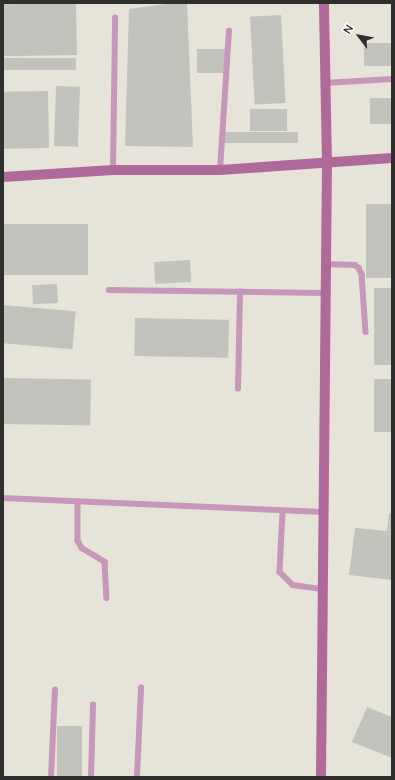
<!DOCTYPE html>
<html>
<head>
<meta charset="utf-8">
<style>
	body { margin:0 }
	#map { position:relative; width:395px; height:780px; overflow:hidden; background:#f1f1ed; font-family:"Nunito Sans",sans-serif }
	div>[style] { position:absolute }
	.built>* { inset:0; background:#e6e4d9; transform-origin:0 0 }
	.building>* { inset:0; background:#c3c3be; transform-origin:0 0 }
	.lane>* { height:5.5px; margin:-2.75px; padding:0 2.75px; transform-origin:2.75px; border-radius:2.75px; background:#c796b8 }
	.secondary>* { height:10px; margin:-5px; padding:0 5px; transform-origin:5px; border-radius:5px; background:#b0699b }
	span { translate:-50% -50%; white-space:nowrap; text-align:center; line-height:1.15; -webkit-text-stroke:3px #fff; paint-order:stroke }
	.frame { position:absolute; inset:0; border:4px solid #2f2f2d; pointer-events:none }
	.north { position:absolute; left:339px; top:16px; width:40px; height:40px; -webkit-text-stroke:3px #fff; paint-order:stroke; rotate:302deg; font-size:11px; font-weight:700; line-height:16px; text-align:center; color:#2f2f2d }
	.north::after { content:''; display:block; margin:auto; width:14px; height:18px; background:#2f2f2d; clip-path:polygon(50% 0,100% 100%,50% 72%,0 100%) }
</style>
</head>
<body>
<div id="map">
	<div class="built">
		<i style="left:3px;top:3px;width:389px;height:774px"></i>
	</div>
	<div class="building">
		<i style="left:76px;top:3px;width:52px;height:73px;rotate:89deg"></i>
		<i style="clip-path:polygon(173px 3px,187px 3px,193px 147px,125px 146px,129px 9px)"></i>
		<i style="left:281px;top:15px;width:88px;height:31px;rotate:87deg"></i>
		<i style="left:392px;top:43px;width:23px;height:28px;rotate:90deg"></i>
		<i style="left:197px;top:49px;width:28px;height:24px"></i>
		<i style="left:76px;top:58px;width:12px;height:73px;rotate:90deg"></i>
		<i style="left:56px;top:86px;width:24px;height:60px;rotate:2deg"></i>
		<i style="left:48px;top:91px;width:57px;height:45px;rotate:89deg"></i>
		<i style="left:392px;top:98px;width:26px;height:22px;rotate:90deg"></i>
		<i style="left:250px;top:109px;width:37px;height:22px"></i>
		<i style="left:298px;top:132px;width:11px;height:75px;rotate:90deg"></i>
		<i style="left:392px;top:204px;width:74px;height:26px;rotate:90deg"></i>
		<i style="left:88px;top:224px;width:51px;height:85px;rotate:90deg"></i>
		<i style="left:190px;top:260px;width:22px;height:36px;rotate:87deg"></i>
		<i style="left:57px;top:284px;width:19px;height:25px;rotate:87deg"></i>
		<i style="left:374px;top:288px;width:18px;height:77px"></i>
		<i style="left:3px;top:305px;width:73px;height:38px;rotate:5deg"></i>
		<i style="left:135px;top:318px;width:94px;height:38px;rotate:1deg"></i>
		<i style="left:3px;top:378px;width:88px;height:46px;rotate:1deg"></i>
		<i style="left:374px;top:379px;width:18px;height:53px"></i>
		<i style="clip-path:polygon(389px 513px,392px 514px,392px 580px,349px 575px,355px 528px,387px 531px)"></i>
		<i style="clip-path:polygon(367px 707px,392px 717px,392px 758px,352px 742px)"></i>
		<i style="left:57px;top:726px;width:25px;height:51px"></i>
	</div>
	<div class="lane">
		<i style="left:325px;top:83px;width:67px;rotate:-3.4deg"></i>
		<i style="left:113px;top:170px;width:152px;rotate:-89.2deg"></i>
		<i style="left:220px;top:170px;width:139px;rotate:-86.3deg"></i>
		<i style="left:325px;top:264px;width:30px;rotate:2deg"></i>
		<i style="left:355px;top:265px;width:5px;rotate:37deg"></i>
		<i style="left:359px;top:268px;width:7px;rotate:63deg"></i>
		<i style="left:362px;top:274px;width:58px;rotate:86.1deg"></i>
		<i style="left:109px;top:290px;width:215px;rotate:0.8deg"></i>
		<i style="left:238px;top:389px;width:97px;rotate:-88.8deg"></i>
		<i style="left:3px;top:498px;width:320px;rotate:2.5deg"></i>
		<i style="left:78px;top:502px;width:39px;rotate:90deg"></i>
		<i style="left:78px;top:541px;width:8px;rotate:60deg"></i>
		<i style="left:82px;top:548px;width:27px;rotate:31deg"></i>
		<i style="left:105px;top:562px;width:36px;rotate:87deg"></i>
		<i style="left:283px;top:512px;width:60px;rotate:92.9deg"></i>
		<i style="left:280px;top:572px;width:18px;rotate:45deg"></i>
		<i style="left:293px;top:585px;width:29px;rotate:8deg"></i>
		<i style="left:51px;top:777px;width:87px;rotate:-87.4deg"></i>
		<i style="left:91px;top:777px;width:72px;rotate:-88.4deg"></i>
		<i style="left:137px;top:777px;width:89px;rotate:-87.4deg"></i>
	</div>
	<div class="secondary">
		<i style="left:3px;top:177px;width:110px;rotate:-3.6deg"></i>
		<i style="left:113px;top:170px;width:107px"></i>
		<i style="left:220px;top:170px;width:172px;rotate:-4deg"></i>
		<i style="left:321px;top:777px;width:614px;rotate:-89.44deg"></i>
		<i style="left:327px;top:163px;width:160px;rotate:-91.1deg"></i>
	</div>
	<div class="frame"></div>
	<div class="north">N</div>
</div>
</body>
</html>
